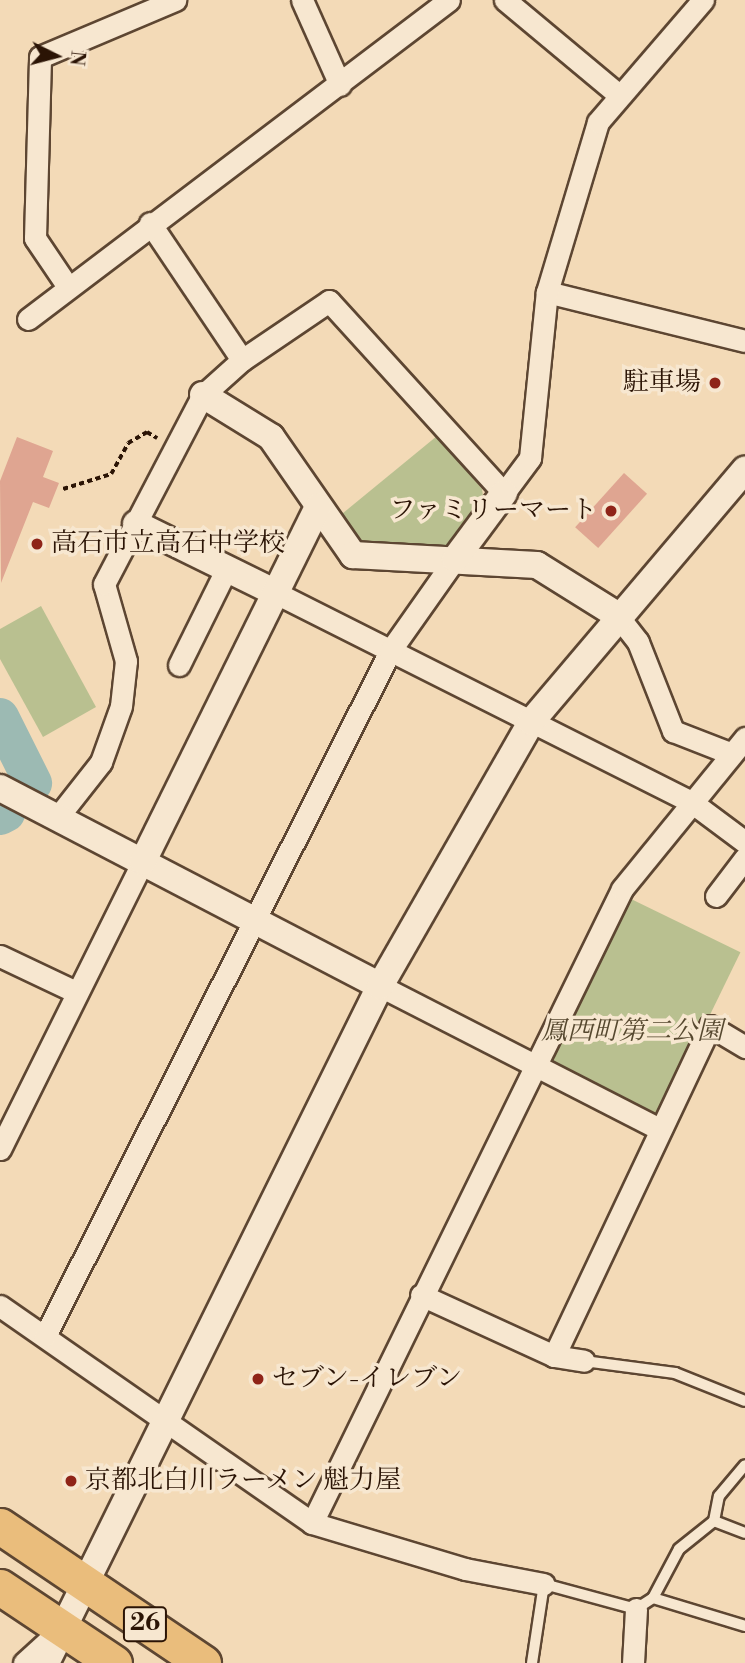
<!DOCTYPE html>
<html>
<head>
<meta charset="utf-8">
<style>
	body { margin:0 }
	#map { position:relative; width:745px; height:1663px; overflow:hidden; background:#f3dab7; font-family:"Libre Bodoni","Noto Serif JP",serif }
	div>[style] { position:absolute }
	.green>* { inset:0; background:#b9c090; transform-origin:0 0 }
	.river>* { height:38px; margin:-19px; padding:0 19px; transform-origin:19px; border-radius:19px; background:#9cbab3 }
	.building>* { inset:0; background:#dfa591; transform-origin:0 0 }
	.path>* { height:3.5px; margin-top:-1.75px; transform-origin:0; background:repeating-linear-gradient(90deg,#2b1405 0 5px,transparent 0 8.5px) }
	.roads { filter:drop-shadow(2px 0 #5d4632) drop-shadow(-2px 0 #5d4632) drop-shadow(0 2px #5d4632) drop-shadow(0 -2px #5d4632) }
	.service>* { height:10px; margin:-5px; padding:0 5px; transform-origin:5px; border-radius:5px; background:#f7e7d0 }
	.minor>* { height:21px; margin:-10.5px; padding:0 10.5px; transform-origin:10.5px; border-radius:10.5px; background:#f7e7d0 }
	.tertiary>* { height:26px; margin:-13px; padding:0 13px; transform-origin:13px; border-radius:13px; background:#f7e7d0 }
	.trunk>* { height:35px; margin:-17.5px; padding:0 17.5px; transform-origin:17.5px; border-radius:17.5px; background:#eabd7c }
	.dots>* { width:19px; height:19px; translate:-50% -50%; box-sizing:border-box; border:4px solid #f7e7d0; border-radius:50% }
	span { translate:-50% -50%; white-space:nowrap; text-align:center; line-height:1.15; -webkit-text-stroke:7px #f7e7d0; paint-order:stroke }
	.shield-label span { padding:2px 5px; background:#f7e7d0; border:2px solid; border-radius:5px; -webkit-text-stroke-width:0 }
	.shield-label { font-size:24px; color:#2b1405; font-weight:700 }
	.poi-label { font-size:26px; color:#2b1405 }
	.right { translate:-100% -50%; text-align:right }
	.left { translate:0 -50%; text-align:left }
	.park-label { font-size:26px; color:#56482f; font-style:italic }
	.north { position:absolute; left:21px; top:21px; width:70px; height:70px; -webkit-text-stroke:5px #f7e7d0; paint-order:stroke; rotate:96deg; font-size:19px; font-weight:700; line-height:28px; text-align:center; color:#2b1405 }
	.north::after { content:''; display:block; margin:auto; width:24px; height:32px; background:#2b1405; clip-path:polygon(50% 0,100% 100%,50% 72%,0 100%) }
</style>
</head>
<body>
<div id="map">
	<div class="green">
		<i style="clip-path:polygon(437px 436px,482px 489px,484px 503px,449px 550px,367px 546px,352px 536px,337px 518px)"></i>
		<i style="clip-path:polygon(41px 606px,96px 707px,43px 737px,0 659px,0 629px)"></i>
		<i style="left:629px;top:898px;width:124px;height:182px;rotate:26deg"></i>
	</div>
	<div class="river">
		<i style="left:0;top:717px;width:74px;rotate:63.4deg"></i>
		<i style="left:0;top:816px;width:7px;rotate:-27deg"></i>
	</div>
	<div class="building">
		<i style="clip-path:polygon(17px 437px,53px 451px,43px 477px,59px 483px,49px 508px,33px 502px,1px 583px,0 481px)"></i>
		<i style="left:624px;top:473px;width:31px;height:73px;rotate:42deg"></i>
	</div>
	<div class="path">
		<i style="left:63px;top:489px;width:50px;rotate:-17.4deg"></i>
		<i style="left:111px;top:474px;width:35px;rotate:-61deg"></i>
		<i style="left:128px;top:443px;width:22px;rotate:-30deg"></i>
		<i style="left:147px;top:432px;width:12px;rotate:31deg"></i>
	</div>
	<div class="roads">
		<div class="service">
			<i style="left:584px;top:1361px;width:92px;rotate:7.5deg"></i>
			<i style="left:675px;top:1373px;width:75px;rotate:21.8deg"></i>
			<i style="left:714px;top:1521px;width:25px;rotate:-79deg"></i>
			<i style="left:719px;top:1496px;width:40px;rotate:-50deg"></i>
			<i style="left:653px;top:1598px;width:55px;rotate:-62deg"></i>
			<i style="left:679px;top:1549px;width:45px;rotate:-38.7deg"></i>
			<i style="left:714px;top:1521px;width:33px;rotate:21deg"></i>
			<i style="left:532px;top:1663px;width:80px;rotate:-81.4deg"></i>
			<i style="left:544px;top:1584px;width:95px;rotate:15.2deg"></i>
			<i style="left:636px;top:1609px;width:20px;rotate:-33deg"></i>
			<i style="left:653px;top:1598px;width:96px;rotate:16.9deg"></i>
		</div>
		<div class="minor">
			<i style="left:302px;top:0;width:93px;rotate:65.9deg"></i>
			<i style="left:505px;top:0;width:148px;rotate:39.8deg"></i>
			<i style="left:150px;top:223px;width:165px;rotate:56.1deg"></i>
			<i style="left:68px;top:287px;width:59px;rotate:-124deg"></i>
			<i style="left:35px;top:238px;width:181px;rotate:-88.4deg"></i>
			<i style="left:40px;top:57px;width:147px;rotate:-22.9deg"></i>
			<i style="left:547px;top:292px;width:204px;rotate:13.9deg"></i>
			<i style="left:28px;top:319px;width:528px;rotate:-37.15deg"></i>
			<i style="left:276px;top:593px;width:463px;rotate:26.7deg"></i>
			<i style="left:690px;top:801px;width:69px;rotate:36.7deg"></i>
			<i style="left:617px;top:615px;width:34px;rotate:52deg"></i>
			<i style="left:638px;top:642px;width:96px;rotate:68.5deg"></i>
			<i style="left:673px;top:731px;width:63px;rotate:21.3deg"></i>
			<i style="left:179px;top:665px;width:106px;rotate:-63.7deg"></i>
			<i style="left:57px;top:818px;width:71px;rotate:-51.8deg"></i>
			<i style="left:101px;top:762px;width:59px;rotate:-70.3deg"></i>
			<i style="left:121px;top:706px;width:45px;rotate:-83.7deg"></i>
			<i style="left:126px;top:661px;width:80px;rotate:-105.9deg"></i>
			<i style="left:104px;top:584px;width:213px;rotate:-62.4deg"></i>
			<i style="left:203px;top:395px;width:52px;rotate:-41.9deg"></i>
			<i style="left:242px;top:360px;width:105px;rotate:-34.1deg"></i>
			<i style="left:329px;top:301px;width:260px;rotate:47.7deg"></i>
			<i style="left:504px;top:493px;width:44px;rotate:-53.4deg"></i>
			<i style="left:530px;top:458px;width:167px;rotate:-84.2deg"></i>
			<i style="left:547px;top:292px;width:177px;rotate:-73.3deg"></i>
			<i style="left:598px;top:122px;width:161px;rotate:-49.3deg"></i>
			<i style="left:716px;top:896px;width:48px;rotate:-52.7deg"></i>
			<i style="left:0;top:956px;width:84px;rotate:25.3deg"></i>
			<i style="left:380px;top:986px;width:314px;rotate:27.1deg"></i>
			<i style="left:0;top:1149px;width:322px;rotate:-63.6deg"></i>
			<i style="left:421px;top:1295px;width:146px;rotate:24.6deg"></i>
			<i style="left:554px;top:1356px;width:30px;rotate:9deg"></i>
			<i style="left:0;top:1306px;width:380px;rotate:34.8deg"></i>
			<i style="left:312px;top:1523px;width:160px;rotate:16.7deg"></i>
			<i style="left:465px;top:1569px;width:80px;rotate:10.8deg"></i>
			<i style="left:45px;top:1336px;width:767px;rotate:-63.27deg"></i>
			<i style="left:390px;top:651px;width:113px;rotate:-54.8deg"></i>
			<i style="left:554px;top:1356px;width:365px;rotate:-64.7deg"></i>
			<i style="left:710px;top:1026px;width:41px;rotate:31deg"></i>
			<i style="left:312px;top:1523px;width:706px;rotate:-63.94deg"></i>
			<i style="left:622px;top:889px;width:195px;rotate:-50.8deg"></i>
			<i style="left:24px;top:1663px;width:46px;rotate:-42.4deg"></i>
			<i style="left:633px;top:1663px;width:54px;rotate:-86.8deg"></i>
		</div>
		<div class="tertiary">
			<i style="left:203px;top:395px;width:80px;rotate:31.7deg"></i>
			<i style="left:271px;top:437px;width:144px;rotate:55.2deg"></i>
			<i style="left:353px;top:555px;width:184px;rotate:3.1deg"></i>
			<i style="left:537px;top:565px;width:94px;rotate:32deg"></i>
			<i style="left:136px;top:524px;width:156px;rotate:26.2deg"></i>
			<i style="left:455px;top:559px;width:82px;rotate:-53.4deg"></i>
			<i style="left:0;top:788px;width:428px;rotate:27.5deg"></i>
			<i style="left:143px;top:861px;width:395px;rotate:-63.7deg"></i>
			<i style="left:46px;top:1663px;width:755px;rotate:-63.74deg"></i>
			<i style="left:380px;top:986px;width:304px;rotate:-60.2deg"></i>
			<i style="left:531px;top:722px;width:331px;rotate:-49.7deg"></i>
		</div>
		<div class="trunk">
			<i style="left:0;top:1526px;width:245px;rotate:34deg"></i>
			<i style="left:0;top:1587px;width:137px;rotate:33.7deg"></i>
		</div>
	</div>
	<div class="dots">
		<i style="left:715px;top:383px;background:#8f2418"></i>
		<i style="left:611px;top:511px;background:#8f2418"></i>
		<i style="left:37px;top:544px;background:#8f2418"></i>
		<i style="left:258px;top:1379px;background:#8f2418"></i>
		<i style="left:71px;top:1481px;background:#8f2418"></i>
	</div>
	<div class="shield-label">
		<span style="left:145px;top:1624px">26</span>
	</div>
	<div class="poi-label">
		<span class="right" style="left:701px;top:383px">駐車場</span>
		<span class="right" style="left:597px;top:511px">ファミリーマート</span>
		<span class="left" style="left:51px;top:544px">高石市立高石中学校</span>
		<span class="left" style="left:272px;top:1379px">セブン-イレブン</span>
		<span class="left" style="left:85px;top:1481px">京都北白川ラーメン 魁力屋</span>
	</div>
	<div class="park-label">
		<span style="left:632px;top:1032px">鳳西町第二公園</span>
	</div>
	<div class="north">N</div>
</div>
</body>
</html>
